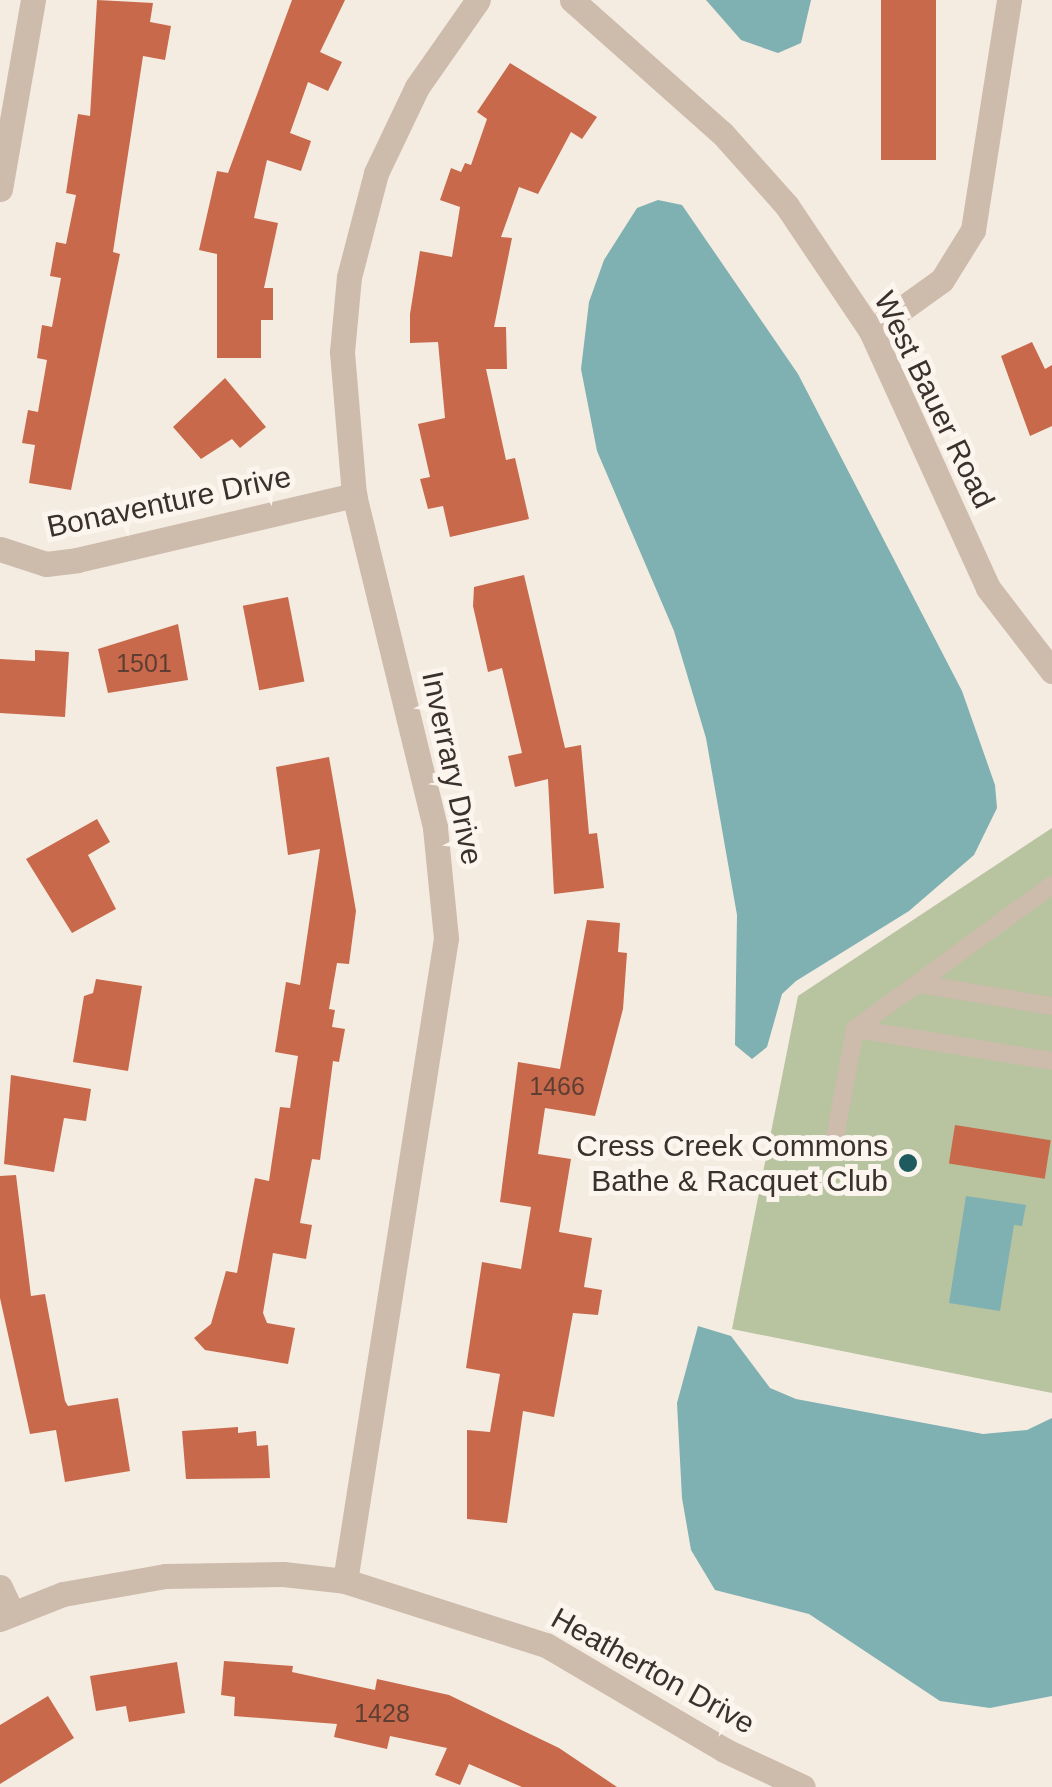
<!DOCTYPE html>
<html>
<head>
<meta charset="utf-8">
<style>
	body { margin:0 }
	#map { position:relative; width:1052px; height:1787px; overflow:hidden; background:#f4ebe1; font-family:Helvetica,sans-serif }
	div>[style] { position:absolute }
	.green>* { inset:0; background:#b8c4a0 }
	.water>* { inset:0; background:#7fb0b2 }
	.building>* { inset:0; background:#c8694b; transform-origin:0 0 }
	.lane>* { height:18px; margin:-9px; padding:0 9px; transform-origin:9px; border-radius:9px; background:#cdbbac }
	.street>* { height:25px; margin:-12.5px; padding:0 12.5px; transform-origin:12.5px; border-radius:12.5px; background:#cdbbac }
	.dots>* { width:28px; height:28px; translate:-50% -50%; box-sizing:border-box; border:5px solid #fbf5ee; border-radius:50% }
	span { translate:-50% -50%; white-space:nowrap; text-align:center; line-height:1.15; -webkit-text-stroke:10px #fbf5ee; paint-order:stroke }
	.number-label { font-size:25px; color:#5e3e33 }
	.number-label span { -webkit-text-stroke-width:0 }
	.street-label { font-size:30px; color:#3b302b }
	.poi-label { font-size:30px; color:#3b302b }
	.right { translate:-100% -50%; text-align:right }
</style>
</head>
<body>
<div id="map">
	<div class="green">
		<i style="clip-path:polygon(1052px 828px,1052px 1393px,732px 1329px,798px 996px)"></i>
	</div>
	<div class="water">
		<i style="clip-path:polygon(706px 0,811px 0,801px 43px,778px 53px,741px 40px)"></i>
		<i style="clip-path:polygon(658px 200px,682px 205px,798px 374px,962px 691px,995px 785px,997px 808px,974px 855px,909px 911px,796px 981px,782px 994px,767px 1047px,752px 1059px,735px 1045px,737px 915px,706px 738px,674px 631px,597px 451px,581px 369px,589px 302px,604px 260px,637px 208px)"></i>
		<i style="clip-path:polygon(966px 1196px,1026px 1205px,1022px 1226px,1014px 1225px,1000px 1311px,949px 1303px)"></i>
		<i style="clip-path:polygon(698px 1326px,731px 1336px,770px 1388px,796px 1399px,983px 1434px,1027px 1430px,1052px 1418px,1052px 1696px,990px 1708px,940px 1701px,809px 1614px,715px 1590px,691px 1550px,682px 1498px,677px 1403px)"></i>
	</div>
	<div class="building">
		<i style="clip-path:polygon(97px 0,153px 3px,150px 22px,171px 26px,165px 60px,143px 56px,113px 252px,120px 254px,71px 490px,29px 483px,35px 445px,22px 443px,28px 410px,38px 412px,47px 360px,37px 358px,42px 325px,52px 327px,61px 278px,50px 276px,56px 242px,66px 244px,76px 195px,66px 193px,78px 114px,90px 116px)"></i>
		<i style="clip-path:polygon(292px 0,345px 0,320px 52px,342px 62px,328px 91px,308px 82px,290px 133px,311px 141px,301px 171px,267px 160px,254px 218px,278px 223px,264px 288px,273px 288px,273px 320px,261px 320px,261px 358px,217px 358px,217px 254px,199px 250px,217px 171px,228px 173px)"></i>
		<i style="left:881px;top:0;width:55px;height:160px"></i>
		<i style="clip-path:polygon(510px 63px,597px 117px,582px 139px,571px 132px,538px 194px,519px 187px,501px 237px,512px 238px,494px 327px,506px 327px,507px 369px,486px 369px,506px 460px,515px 458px,529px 519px,450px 537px,443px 506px,428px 509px,420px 479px,430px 477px,418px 424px,445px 418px,438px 342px,410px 343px,410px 314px,420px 251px,452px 257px,460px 207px,440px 200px,451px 168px,461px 172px,465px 163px,471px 165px,487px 119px,477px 112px)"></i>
		<i style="clip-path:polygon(1032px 342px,1045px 369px,1052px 365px,1052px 426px,1030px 436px,1001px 356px)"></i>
		<i style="clip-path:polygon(225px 378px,266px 427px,240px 448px,232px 439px,201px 459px,173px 427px)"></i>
		<i style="clip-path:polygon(524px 575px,565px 748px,581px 745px,589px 834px,597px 833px,604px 888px,554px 894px,548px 779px,515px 787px,508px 756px,522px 753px,502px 668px,488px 672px,473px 606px,474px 587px)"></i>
		<i style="left:288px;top:597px;width:86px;height:46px;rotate:79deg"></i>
		<i style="clip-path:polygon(178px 624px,188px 680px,108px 693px,98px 649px)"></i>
		<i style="clip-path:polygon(35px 650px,69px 652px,65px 717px,0 713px,0 659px,35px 661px)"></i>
		<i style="clip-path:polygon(329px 757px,356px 911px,349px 964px,337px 963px,329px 1009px,335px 1010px,332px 1027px,345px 1029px,339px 1062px,333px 1061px,320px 1160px,312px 1159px,300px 1223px,312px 1225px,306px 1259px,273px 1253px,263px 1313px,267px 1323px,295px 1328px,288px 1364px,205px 1350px,194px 1338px,211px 1324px,226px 1271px,237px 1273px,255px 1178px,269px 1181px,280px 1107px,290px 1108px,298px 1056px,275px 1052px,286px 982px,300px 985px,320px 849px,288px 855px,276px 767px)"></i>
		<i style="clip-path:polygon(97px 819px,110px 842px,88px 855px,116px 909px,72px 933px,26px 859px)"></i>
		<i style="clip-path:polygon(587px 920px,620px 923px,618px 952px,627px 953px,623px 1009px,595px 1116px,545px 1108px,538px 1154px,571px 1159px,559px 1232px,592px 1238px,584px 1287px,602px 1290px,598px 1315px,573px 1313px,554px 1417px,523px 1411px,507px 1523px,467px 1519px,467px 1430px,490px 1432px,500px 1374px,466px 1368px,482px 1262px,521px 1269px,531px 1207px,500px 1202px,518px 1062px,560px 1069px)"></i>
		<i style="clip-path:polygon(96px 979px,142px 986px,128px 1071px,73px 1062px,84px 996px,93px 993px)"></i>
		<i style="clip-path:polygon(11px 1075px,91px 1089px,86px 1121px,64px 1118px,54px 1172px,4px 1164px)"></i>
		<i style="left:955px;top:1125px;width:97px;height:39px;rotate:9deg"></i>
		<i style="clip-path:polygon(16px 1175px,31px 1296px,45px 1294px,65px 1401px,68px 1406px,118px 1398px,130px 1471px,65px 1482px,56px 1430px,30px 1434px,0 1298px,0 1176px)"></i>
		<i style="clip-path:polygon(238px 1427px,238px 1433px,256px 1431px,257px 1446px,268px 1445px,270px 1478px,186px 1479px,182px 1431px)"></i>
		<i style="clip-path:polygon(224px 1661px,293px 1666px,292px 1672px,375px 1690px,377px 1679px,449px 1695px,559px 1748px,617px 1787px,522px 1787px,469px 1764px,460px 1785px,435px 1775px,447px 1748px,390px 1736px,387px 1749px,334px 1737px,337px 1724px,234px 1716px,235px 1697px,221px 1695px)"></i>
		<i style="clip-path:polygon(177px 1662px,185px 1713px,129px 1722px,126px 1706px,96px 1711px,90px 1676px)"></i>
		<i style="clip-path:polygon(48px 1696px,74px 1738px,0 1784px,0 1725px)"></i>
	</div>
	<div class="lane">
		<i style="left:920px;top:984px;width:134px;rotate:9.5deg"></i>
		<i style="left:855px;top:1029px;width:200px;rotate:9.2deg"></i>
		<i style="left:835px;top:1138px;width:111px;rotate:-79.6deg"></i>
		<i style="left:855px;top:1029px;width:244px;rotate:-36.2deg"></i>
	</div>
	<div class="street">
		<i style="left:572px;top:0;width:200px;rotate:41.6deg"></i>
		<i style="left:722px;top:133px;width:98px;rotate:48.3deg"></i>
		<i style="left:787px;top:206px;width:151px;rotate:56.1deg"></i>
		<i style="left:871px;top:331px;width:282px;rotate:65.5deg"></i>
		<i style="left:988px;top:588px;width:105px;rotate:52.4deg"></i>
		<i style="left:0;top:189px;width:192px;rotate:-80.1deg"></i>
		<i style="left:871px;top:331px;width:87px;rotate:-35.7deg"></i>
		<i style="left:942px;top:280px;width:59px;rotate:-58.2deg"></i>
		<i style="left:973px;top:230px;width:233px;rotate:-81.1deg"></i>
		<i style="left:0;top:549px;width:48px;rotate:18.1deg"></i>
		<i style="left:46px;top:564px;width:31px;rotate:-7deg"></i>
		<i style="left:77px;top:560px;width:285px;rotate:-13.2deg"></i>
		<i style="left:345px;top:1581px;width:651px;rotate:-81.07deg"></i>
		<i style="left:446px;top:938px;width:112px;rotate:-95.7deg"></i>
		<i style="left:435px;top:827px;width:342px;rotate:-103.7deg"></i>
		<i style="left:354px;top:495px;width:144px;rotate:-94.8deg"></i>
		<i style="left:342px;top:352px;width:75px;rotate:-84.7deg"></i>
		<i style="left:349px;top:277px;width:107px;rotate:-75.4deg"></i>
		<i style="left:376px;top:173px;width:95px;rotate:-64.5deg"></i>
		<i style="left:417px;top:87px;width:106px;rotate:-55deg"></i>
		<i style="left:0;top:1587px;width:29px;rotate:65deg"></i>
		<i style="left:0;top:1619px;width:68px;rotate:-21.6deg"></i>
		<i style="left:63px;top:1594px;width:104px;rotate:-10deg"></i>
		<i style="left:165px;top:1576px;width:118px;rotate:-1deg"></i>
		<i style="left:283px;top:1574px;width:62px;rotate:6.4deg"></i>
		<i style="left:345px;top:1581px;width:211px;rotate:17.7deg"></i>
		<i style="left:546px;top:1645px;width:207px;rotate:30.5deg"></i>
		<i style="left:724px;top:1750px;width:87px;rotate:25.1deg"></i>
	</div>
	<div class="dots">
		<i style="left:908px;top:1163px;background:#1f5a5e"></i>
	</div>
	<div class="number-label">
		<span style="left:144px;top:663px">1501</span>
		<span style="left:557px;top:1086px">1466</span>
		<span style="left:382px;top:1713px">1428</span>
	</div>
	<div class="street-label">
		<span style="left:934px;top:400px;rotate:64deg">West Bauer Road</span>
		<span style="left:169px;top:502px;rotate:-12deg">Bonaventure Drive</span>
		<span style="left:452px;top:768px;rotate:78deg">Inverrary Drive</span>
		<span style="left:653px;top:1671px;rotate:29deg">Heatherton Drive</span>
	</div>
	<div class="poi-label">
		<span class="right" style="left:888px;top:1163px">Cress Creek Commons<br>Bathe &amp; Racquet Club</span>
	</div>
</div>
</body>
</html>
